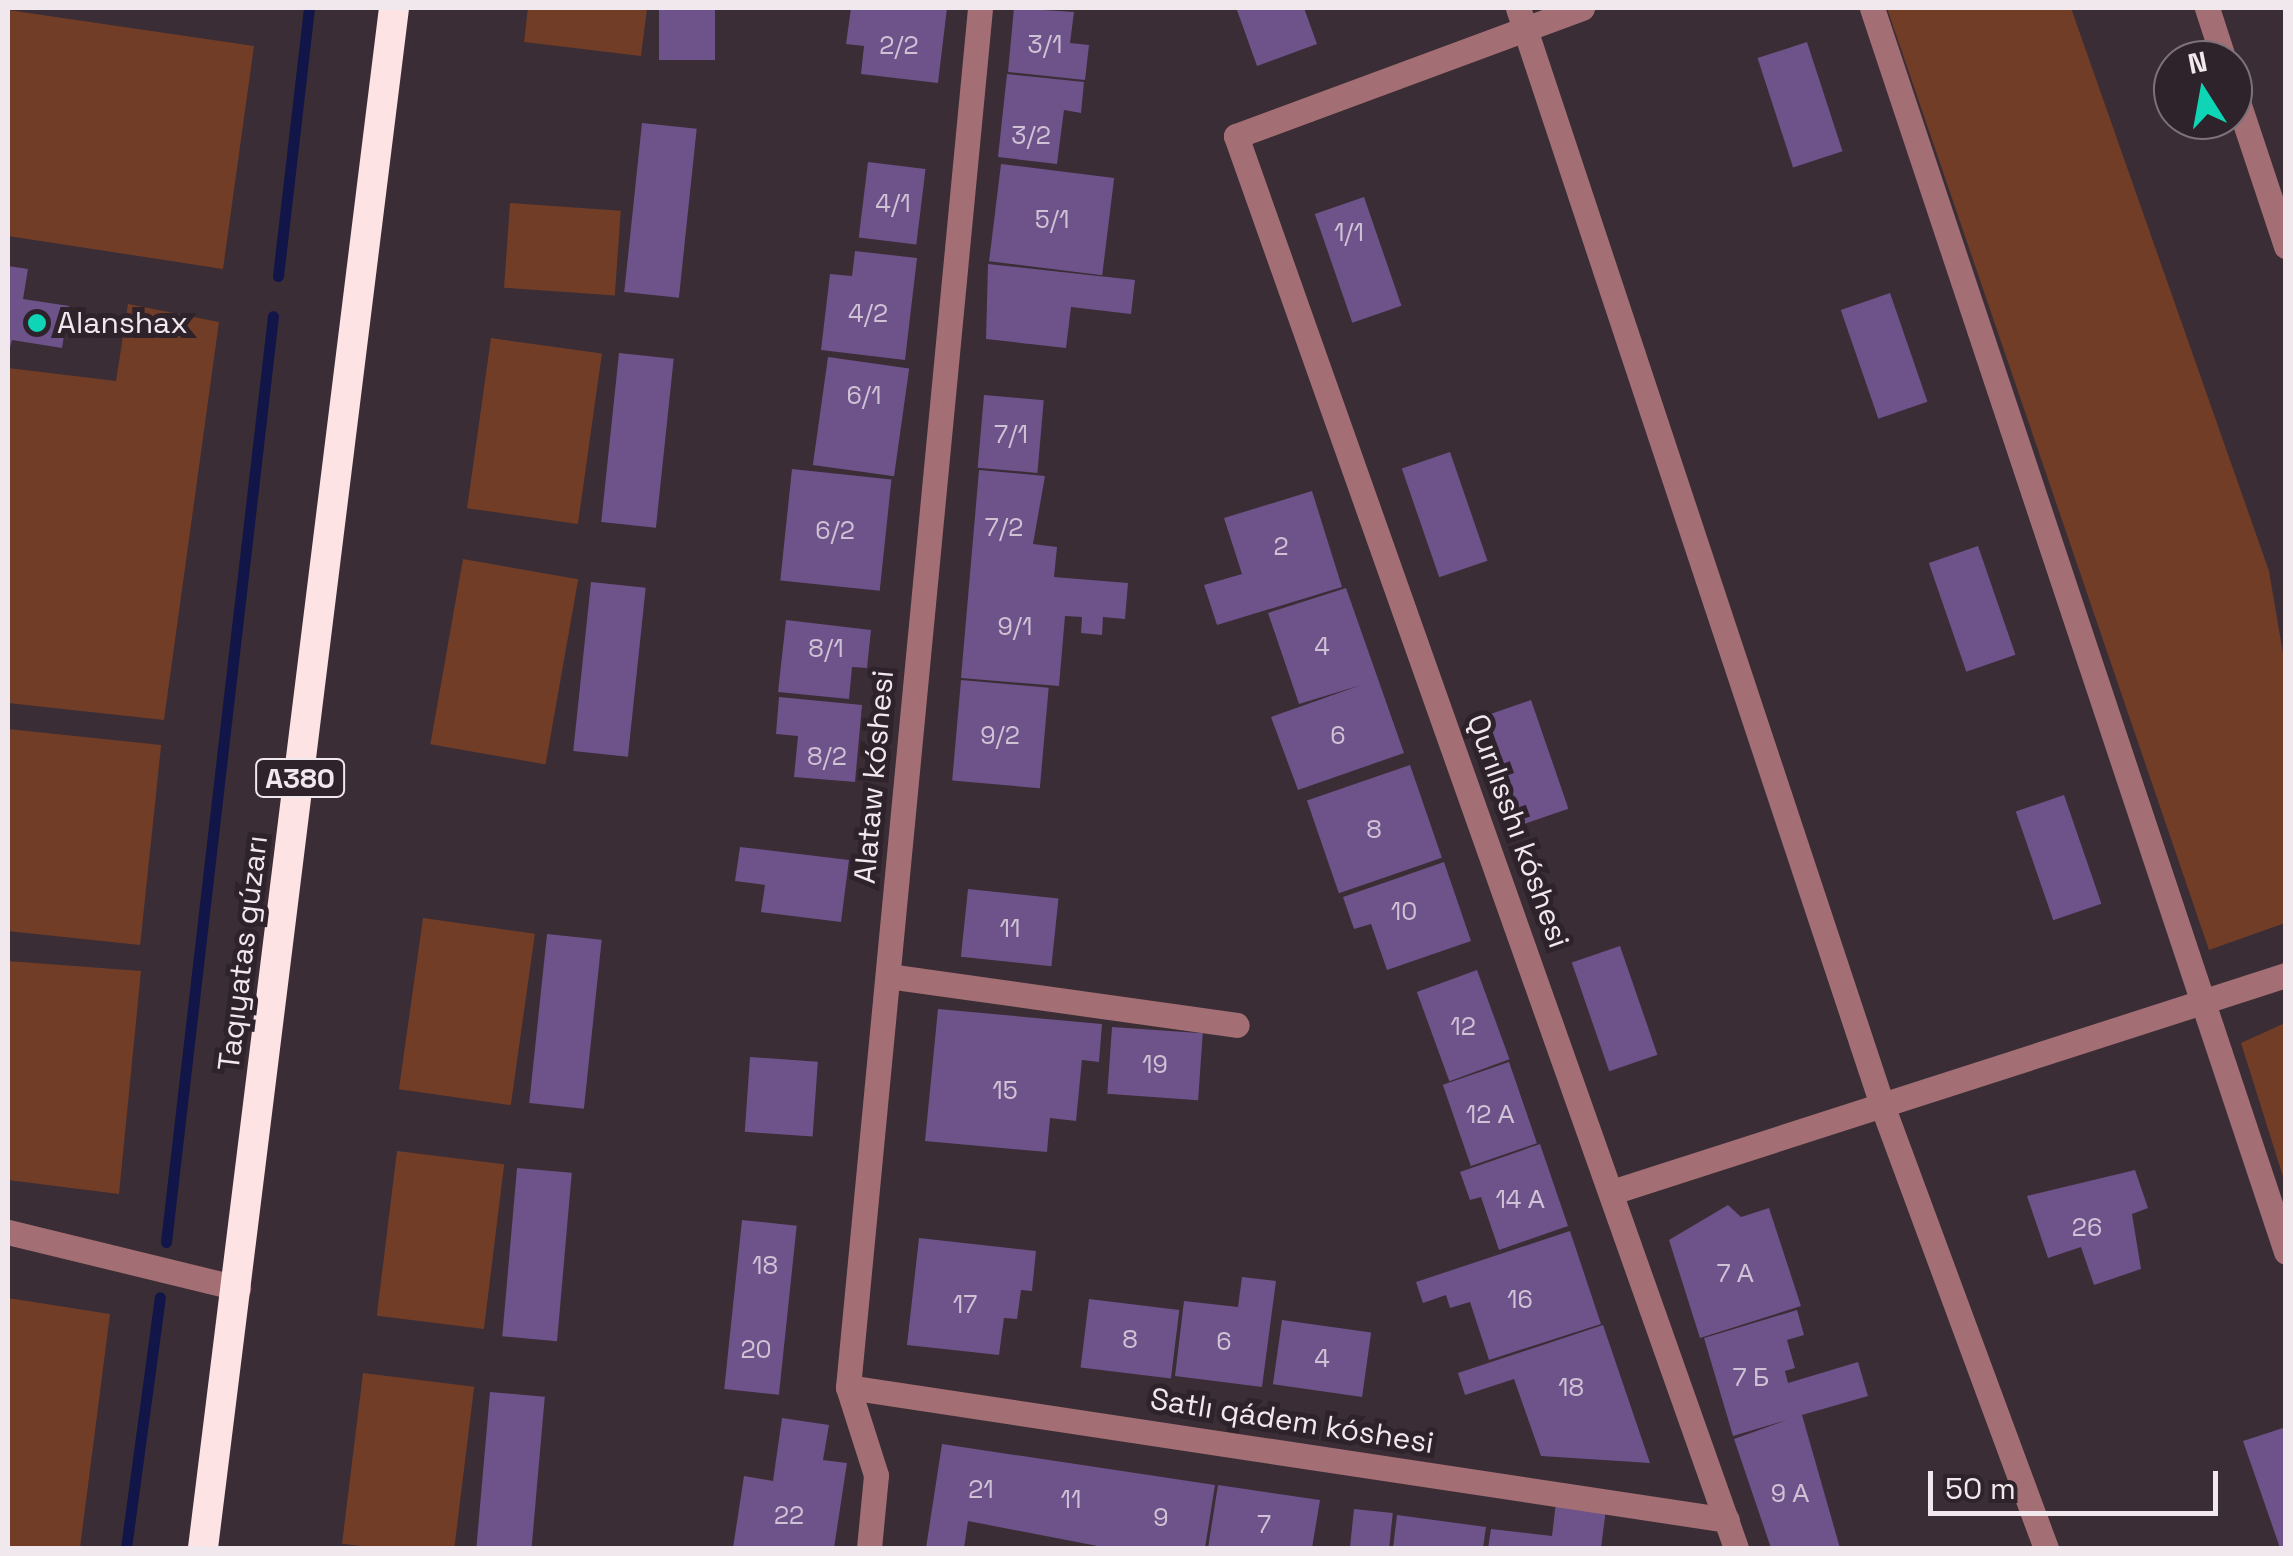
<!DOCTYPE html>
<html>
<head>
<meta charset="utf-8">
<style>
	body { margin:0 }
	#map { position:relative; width:2293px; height:1556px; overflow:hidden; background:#3a2d35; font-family:"Space Grotesk",sans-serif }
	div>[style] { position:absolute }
	.green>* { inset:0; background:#713d27; transform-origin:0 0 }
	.stream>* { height:11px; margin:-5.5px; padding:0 5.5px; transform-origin:5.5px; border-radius:5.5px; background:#121548 }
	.building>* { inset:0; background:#6e528a; transform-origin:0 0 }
	.minor>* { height:25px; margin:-12.5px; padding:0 12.5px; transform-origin:12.5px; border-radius:12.5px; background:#a36e74 }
	.highway>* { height:30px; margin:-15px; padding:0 15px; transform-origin:15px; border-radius:15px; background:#fee3e5 }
	.dots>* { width:28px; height:28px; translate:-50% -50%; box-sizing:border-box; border:5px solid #2f232b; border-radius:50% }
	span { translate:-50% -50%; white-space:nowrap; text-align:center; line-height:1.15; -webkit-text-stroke:10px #2f232b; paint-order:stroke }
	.number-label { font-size:25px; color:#d0c2d5 }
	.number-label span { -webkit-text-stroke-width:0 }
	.shield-label span { padding:2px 8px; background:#2f232b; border:2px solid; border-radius:8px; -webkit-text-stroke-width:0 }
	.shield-label { font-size:28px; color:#f1e8ee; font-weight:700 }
	.poi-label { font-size:30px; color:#f1e8ee }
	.left { translate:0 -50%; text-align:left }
	.street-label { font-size:30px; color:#f1e8ee }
	.frame { position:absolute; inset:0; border:10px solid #f1e8ee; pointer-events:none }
	.north { position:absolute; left:2153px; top:40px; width:100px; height:100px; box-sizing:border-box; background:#2f232b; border:2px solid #7d7279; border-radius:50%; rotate:349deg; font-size:28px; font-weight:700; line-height:40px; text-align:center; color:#f1e8ee }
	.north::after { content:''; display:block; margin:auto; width:35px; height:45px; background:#0dd5b5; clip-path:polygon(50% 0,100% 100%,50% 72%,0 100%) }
	.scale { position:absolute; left:1928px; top:1471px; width:290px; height:45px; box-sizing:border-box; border:5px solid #f1e8ee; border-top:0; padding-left:12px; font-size:30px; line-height:35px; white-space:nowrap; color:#f1e8ee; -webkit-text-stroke:8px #2f232b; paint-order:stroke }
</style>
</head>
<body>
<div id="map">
	<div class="green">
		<i style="clip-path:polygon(528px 8px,647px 8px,641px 56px,524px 42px)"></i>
		<i style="clip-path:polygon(1887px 8px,2071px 8px,2269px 571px,2286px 671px,2285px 923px,2209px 950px)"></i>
		<i style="clip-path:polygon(8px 10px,254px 46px,223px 269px,8px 236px)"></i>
		<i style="left:510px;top:203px;width:111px;height:85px;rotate:4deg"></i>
		<i style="clip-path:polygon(128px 304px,219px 322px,164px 720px,8px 703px,8px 368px,116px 381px)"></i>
		<i style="left:491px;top:338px;width:112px;height:172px;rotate:8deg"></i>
		<i style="left:463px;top:559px;width:117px;height:188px;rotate:10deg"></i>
		<i style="left:8px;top:729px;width:154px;height:201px;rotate:6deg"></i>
		<i style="left:423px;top:918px;width:113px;height:173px;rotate:8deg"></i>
		<i style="clip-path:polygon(8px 961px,141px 971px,119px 1194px,8px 1180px)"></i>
		<i style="clip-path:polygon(2285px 1023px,2285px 1183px,2241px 1043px)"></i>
		<i style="left:397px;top:1151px;width:108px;height:166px;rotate:7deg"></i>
		<i style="clip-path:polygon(8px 1298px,110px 1314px,80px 1548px,8px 1548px)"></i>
		<i style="left:363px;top:1373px;width:112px;height:172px;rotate:7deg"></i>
	</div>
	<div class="stream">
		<i style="left:278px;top:276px;width:268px;rotate:-83.4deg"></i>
		<i style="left:166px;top:1242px;width:932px;rotate:-83.41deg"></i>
		<i style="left:126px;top:1548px;width:253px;rotate:-82.3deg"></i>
	</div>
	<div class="building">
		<i style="left:659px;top:8px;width:56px;height:52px"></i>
		<i style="clip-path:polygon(851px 8px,947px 8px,938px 83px,861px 74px,864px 46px,846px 44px)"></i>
		<i style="clip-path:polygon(1014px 8px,1074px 12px,1070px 43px,1089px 45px,1085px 80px,1008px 72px)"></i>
		<i style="clip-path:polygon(1245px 8px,1304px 8px,1317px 44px,1257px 66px,1237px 10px)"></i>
		<i style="left:1807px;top:42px;width:115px;height:52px;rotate:72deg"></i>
		<i style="clip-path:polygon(1007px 74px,1084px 82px,1081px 113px,1064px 110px,1057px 164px,998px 157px)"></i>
		<i style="left:642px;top:123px;width:55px;height:170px;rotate:6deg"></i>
		<i style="left:868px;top:162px;width:58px;height:76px;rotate:7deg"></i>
		<i style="left:1001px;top:164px;width:114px;height:98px;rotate:7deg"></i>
		<i style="left:1364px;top:197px;width:115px;height:52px;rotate:71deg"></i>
		<i style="clip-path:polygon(855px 251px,917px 258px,905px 360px,821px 350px,830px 274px,852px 276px)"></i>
		<i style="clip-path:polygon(988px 264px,1135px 280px,1131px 314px,1071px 307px,1066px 348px,986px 339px)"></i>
		<i style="clip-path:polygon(8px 266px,28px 269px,23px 299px,69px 306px,62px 348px,12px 340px,8px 355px)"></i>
		<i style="left:1890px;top:293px;width:115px;height:52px;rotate:71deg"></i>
		<i style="left:619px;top:353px;width:55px;height:170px;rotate:6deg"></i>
		<i style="left:828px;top:357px;width:82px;height:109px;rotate:8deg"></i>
		<i style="left:984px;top:395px;width:60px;height:73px;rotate:5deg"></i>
		<i style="left:1450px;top:452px;width:115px;height:51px;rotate:71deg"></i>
		<i style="left:792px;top:469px;width:100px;height:112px;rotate:6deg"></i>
		<i style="clip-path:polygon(979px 470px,1045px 476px,1033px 544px,1057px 547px,1054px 577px,1128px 583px,1125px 619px,1103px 617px,1102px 635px,1081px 633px,1082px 617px,1065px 616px,1059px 686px,961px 678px)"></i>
		<i style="clip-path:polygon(1312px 491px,1342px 587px,1217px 625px,1204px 585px,1242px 574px,1224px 518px)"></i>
		<i style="left:1978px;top:546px;width:115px;height:52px;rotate:71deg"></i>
		<i style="left:591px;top:582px;width:55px;height:170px;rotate:6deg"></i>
		<i style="clip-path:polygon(1346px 588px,1404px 753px,1298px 790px,1271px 717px,1361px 685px,1299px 704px,1268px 613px)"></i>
		<i style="clip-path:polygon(786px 620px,871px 630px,867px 668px,852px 667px,849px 699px,778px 692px)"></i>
		<i style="left:961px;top:680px;width:88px;height:101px;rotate:5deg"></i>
		<i style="clip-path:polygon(779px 697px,862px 705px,855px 782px,794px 777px,798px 736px,776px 734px)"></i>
		<i style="left:1531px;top:700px;width:115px;height:52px;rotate:71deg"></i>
		<i style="left:1410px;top:765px;width:98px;height:109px;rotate:71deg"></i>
		<i style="left:2064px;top:795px;width:115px;height:51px;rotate:71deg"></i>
		<i style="clip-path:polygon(740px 847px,849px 860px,841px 922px,761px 912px,765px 885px,735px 881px)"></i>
		<i style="clip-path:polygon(1444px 862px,1471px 941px,1387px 970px,1371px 924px,1354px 929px,1343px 897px)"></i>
		<i style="left:968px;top:889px;width:91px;height:68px;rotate:6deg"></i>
		<i style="left:547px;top:934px;width:55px;height:170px;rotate:6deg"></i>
		<i style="left:1620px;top:946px;width:115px;height:51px;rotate:71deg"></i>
		<i style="left:1477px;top:970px;width:95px;height:64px;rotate:70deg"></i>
		<i style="clip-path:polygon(938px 1009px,1102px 1024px,1099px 1062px,1082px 1060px,1076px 1121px,1050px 1118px,1047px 1152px,925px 1141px)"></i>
		<i style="left:1112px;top:1027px;width:91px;height:67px;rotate:4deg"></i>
		<i style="left:750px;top:1057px;width:68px;height:75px;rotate:4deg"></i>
		<i style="left:1509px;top:1062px;width:86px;height:70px;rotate:71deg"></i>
		<i style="clip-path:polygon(1540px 1144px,1568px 1226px,1499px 1250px,1481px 1197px,1470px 1200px,1460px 1172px)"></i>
		<i style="left:517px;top:1168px;width:55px;height:169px;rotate:5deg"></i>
		<i style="clip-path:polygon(2135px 1170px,2148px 1208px,2132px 1214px,2141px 1269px,2094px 1285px,2081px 1247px,2048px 1258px,2027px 1196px)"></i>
		<i style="clip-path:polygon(1728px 1205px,1741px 1217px,1769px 1208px,1801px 1306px,1700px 1338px,1669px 1240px)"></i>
		<i style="left:742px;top:1220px;width:55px;height:170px;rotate:6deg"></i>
		<i style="clip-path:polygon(1570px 1231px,1601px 1324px,1489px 1360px,1470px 1302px,1450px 1308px,1446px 1295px,1423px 1303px,1416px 1282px)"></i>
		<i style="clip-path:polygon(919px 1238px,1036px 1251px,1032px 1291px,1021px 1290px,1017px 1319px,1004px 1318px,999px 1355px,907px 1345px)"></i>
		<i style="clip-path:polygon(1242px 1277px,1276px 1281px,1262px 1387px,1175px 1376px,1184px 1301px,1238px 1307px)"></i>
		<i style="left:1089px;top:1299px;width:91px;height:69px;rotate:7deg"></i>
		<i style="clip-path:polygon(1797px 1310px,1804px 1335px,1787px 1340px,1795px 1368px,1785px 1371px,1788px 1383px,1858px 1362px,1868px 1396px,1802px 1415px,1840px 1548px,1771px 1548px,1734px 1439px,1787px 1420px,1733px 1436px,1704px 1338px)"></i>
		<i style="left:1282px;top:1320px;width:90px;height:65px;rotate:8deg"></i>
		<i style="clip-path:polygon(1603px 1325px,1650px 1463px,1541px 1456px,1514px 1379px,1465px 1395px,1458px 1373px)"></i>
		<i style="left:490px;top:1392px;width:55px;height:157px;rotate:5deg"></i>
		<i style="clip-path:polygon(782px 1418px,829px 1425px,823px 1460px,847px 1463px,834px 1548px,733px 1548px,744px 1476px,773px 1481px)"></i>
		<i style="clip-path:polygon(2286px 1427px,2286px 1548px,2280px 1548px,2243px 1441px)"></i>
		<i style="clip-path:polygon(942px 1444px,1215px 1485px,1205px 1548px,1108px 1548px,968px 1521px,964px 1548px,926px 1548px)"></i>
		<i style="clip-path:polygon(1218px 1485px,1320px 1500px,1312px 1548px,1208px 1548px)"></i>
		<i style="clip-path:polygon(1556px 1502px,1606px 1509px,1601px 1548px,1488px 1548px,1491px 1529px,1552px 1536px)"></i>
		<i style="left:1354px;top:1509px;width:39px;height:39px;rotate:6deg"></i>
		<i style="clip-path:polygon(1397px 1515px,1486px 1527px,1483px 1548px,1393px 1548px)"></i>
	</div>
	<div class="minor">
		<i style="left:1518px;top:8px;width:1156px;rotate:71.64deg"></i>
		<i style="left:1882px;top:1105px;width:472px;rotate:69.7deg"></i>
		<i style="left:1582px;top:8px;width:369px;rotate:159.7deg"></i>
		<i style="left:1236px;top:136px;width:1498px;rotate:70.5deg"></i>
		<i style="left:1872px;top:8px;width:1311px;rotate:71.59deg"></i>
		<i style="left:2207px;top:8px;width:55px;rotate:71.9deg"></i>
		<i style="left:2233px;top:87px;width:168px;rotate:71.6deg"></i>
		<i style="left:888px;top:976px;width:352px;rotate:8deg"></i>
		<i style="left:1612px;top:1192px;width:708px;rotate:-17.85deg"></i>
		<i style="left:8px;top:1232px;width:237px;rotate:13.7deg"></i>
		<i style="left:848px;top:1387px;width:889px;rotate:8.6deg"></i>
		<i style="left:869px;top:1548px;width:73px;rotate:-84.5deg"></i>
		<i style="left:876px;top:1475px;width:92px;rotate:-107.7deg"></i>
		<i style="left:848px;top:1387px;width:1385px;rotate:-84.53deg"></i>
	</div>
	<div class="highway">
		<i style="left:203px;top:1548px;width:1552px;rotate:-82.93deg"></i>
	</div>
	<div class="dots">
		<i style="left:37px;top:323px;background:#0dd5b5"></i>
	</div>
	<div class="number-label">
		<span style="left:1045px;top:44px">3/1</span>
		<span style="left:899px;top:45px">2/2</span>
		<span style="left:1031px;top:135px">3/2</span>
		<span style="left:893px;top:203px">4/1</span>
		<span style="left:1052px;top:219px">5/1</span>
		<span style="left:1349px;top:232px">1/1</span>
		<span style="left:868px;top:313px">4/2</span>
		<span style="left:864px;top:395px">6/1</span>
		<span style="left:1011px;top:434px">7/1</span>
		<span style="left:1004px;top:527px">7/2</span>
		<span style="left:835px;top:530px">6/2</span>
		<span style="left:1281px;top:546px">2</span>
		<span style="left:1015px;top:626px">9/1</span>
		<span style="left:1322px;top:646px">4</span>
		<span style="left:826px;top:648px">8/1</span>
		<span style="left:1000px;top:735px">9/2</span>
		<span style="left:1338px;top:735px">6</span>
		<span style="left:827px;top:756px">8/2</span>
		<span style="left:1374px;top:829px">8</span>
		<span style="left:1404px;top:911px">10</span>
		<span style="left:1010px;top:928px">11</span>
		<span style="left:1463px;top:1026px">12</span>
		<span style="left:1155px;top:1064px">19</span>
		<span style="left:1005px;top:1090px">15</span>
		<span style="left:1490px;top:1114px">12 А</span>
		<span style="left:1520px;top:1199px">14 А</span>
		<span style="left:2087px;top:1227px">26</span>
		<span style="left:765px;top:1265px">18</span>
		<span style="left:1735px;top:1273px">7 А</span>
		<span style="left:1520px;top:1299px">16</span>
		<span style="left:965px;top:1304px">17</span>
		<span style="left:1130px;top:1339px">8</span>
		<span style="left:1224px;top:1341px">6</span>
		<span style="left:756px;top:1349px">20</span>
		<span style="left:1322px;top:1358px">4</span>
		<span style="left:1751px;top:1377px">7 Б</span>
		<span style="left:1571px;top:1387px">18</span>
		<span style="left:981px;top:1489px">21</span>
		<span style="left:1790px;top:1493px">9 А</span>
		<span style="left:1071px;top:1499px">11</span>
		<span style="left:789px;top:1515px">22</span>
		<span style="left:1161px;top:1517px">9</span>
		<span style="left:1264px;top:1524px">7</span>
	</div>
	<div class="shield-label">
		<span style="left:300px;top:778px">A380</span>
	</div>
	<div class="poi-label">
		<span class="left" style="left:57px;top:323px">Alanshax</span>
	</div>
	<div class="street-label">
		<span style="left:874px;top:777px;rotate:-85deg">Alataw kóshesi</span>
		<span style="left:1518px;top:831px;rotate:70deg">Qurılısshı kóshesi</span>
		<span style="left:243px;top:953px;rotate:-83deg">Taqıyatas gúzarı</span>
		<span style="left:1292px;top:1421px;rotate:9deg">Satlı qádem kóshesi</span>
	</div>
	<div class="frame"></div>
	<div class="north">N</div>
	<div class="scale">50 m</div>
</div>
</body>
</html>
